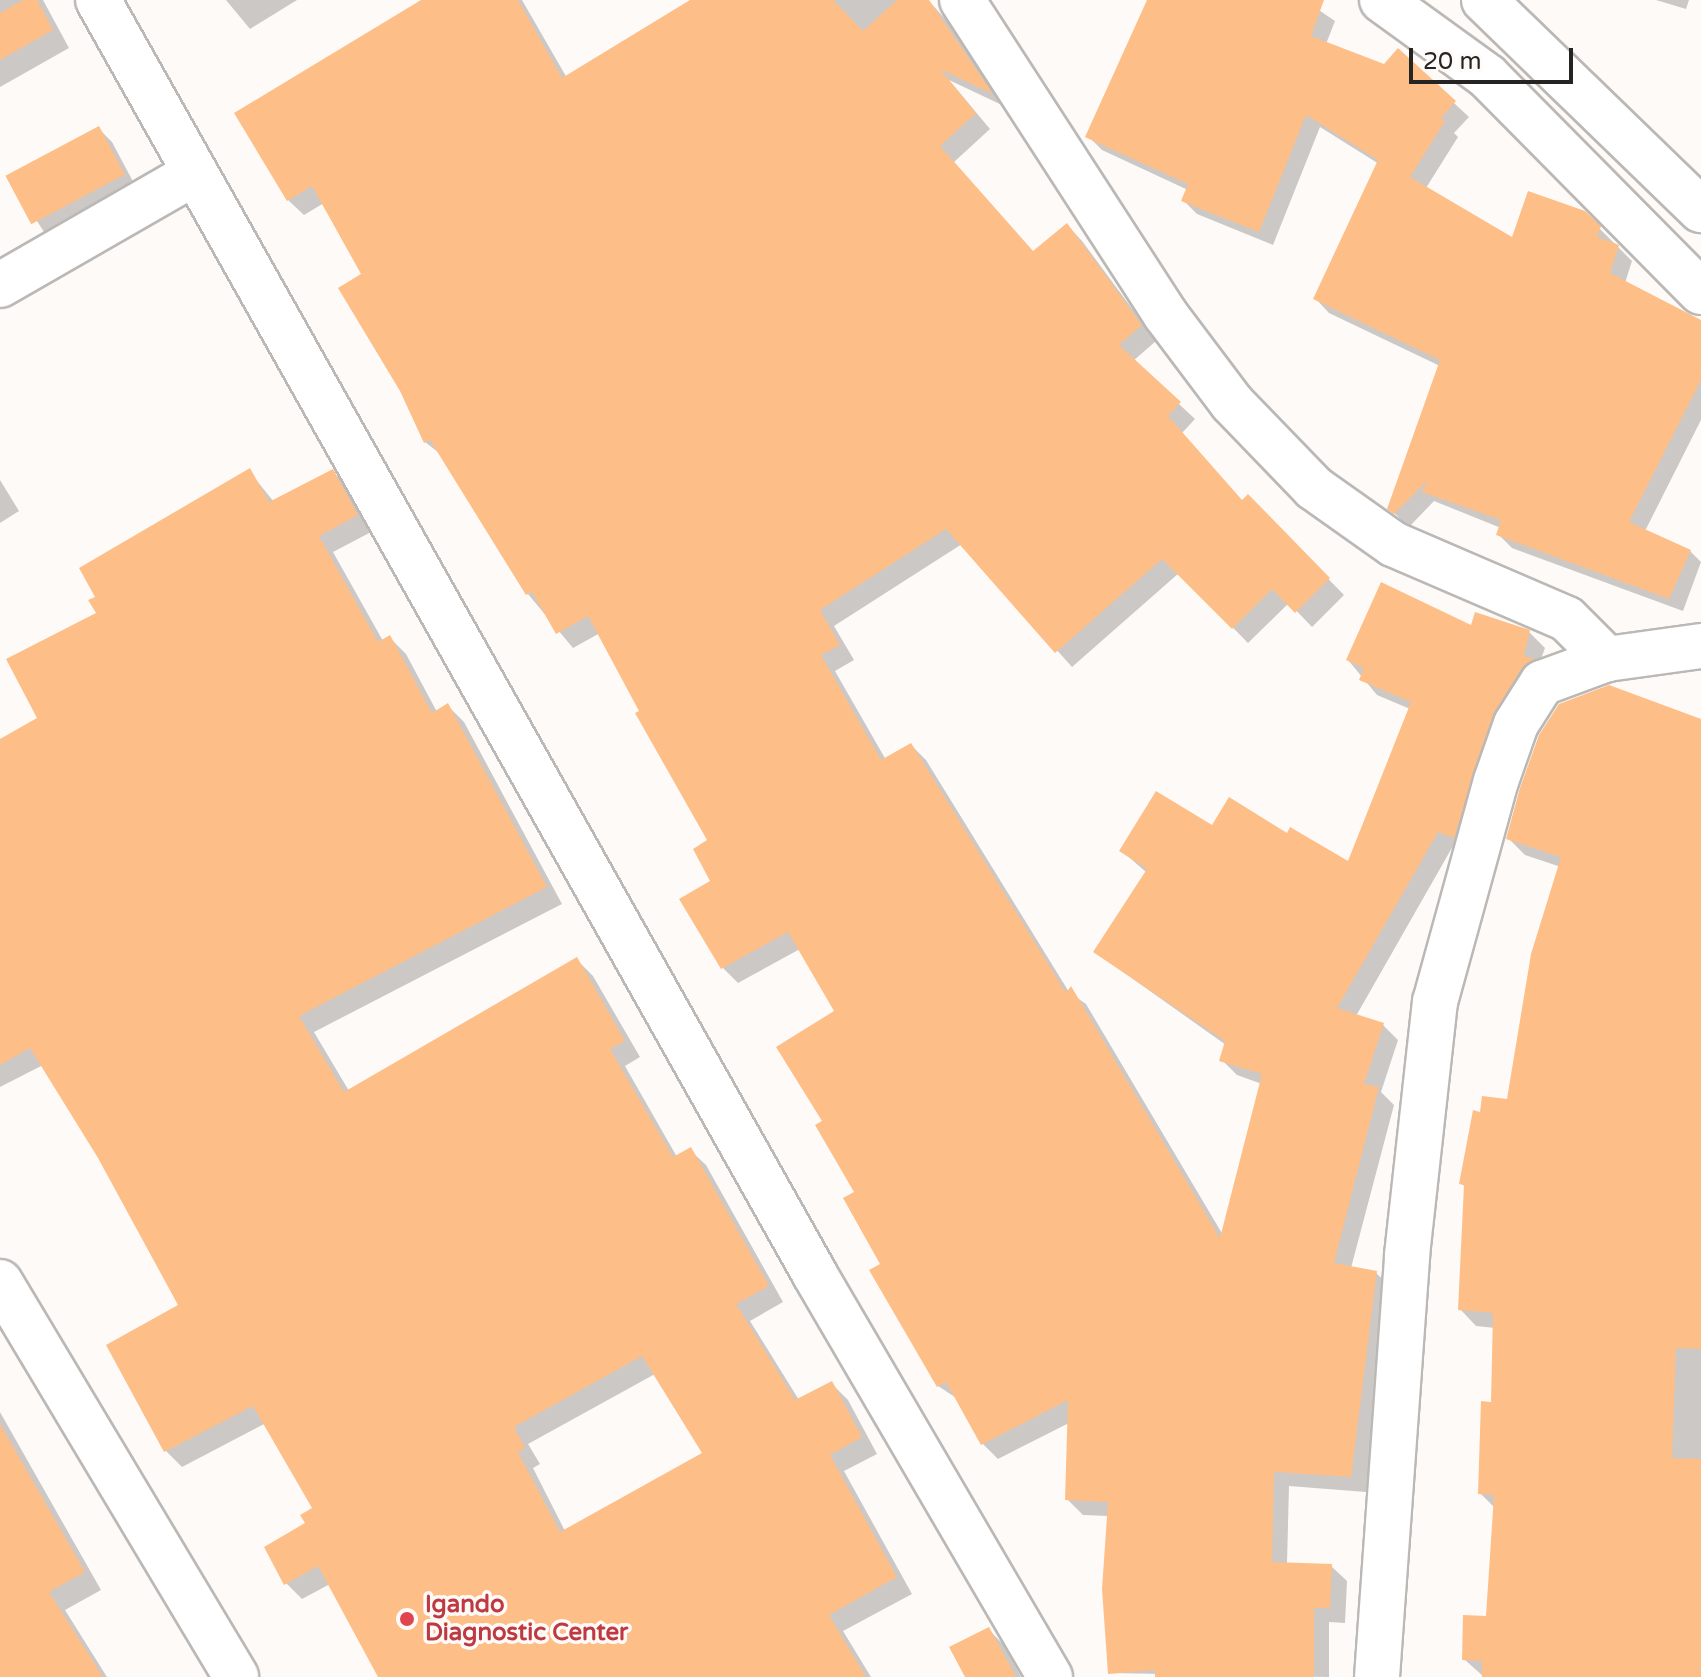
<!DOCTYPE html>
<html>
<head>
<meta charset="utf-8">
<style>
	body { margin:0 }
	#map { position:relative; width:1701px; height:1677px; overflow:hidden; background:#fefaf8; font-family:"Varela Round",sans-serif }
	div>[style] { position:absolute }
	.shadow>* { inset:0; background:#0003 }
	.building>* { inset:0; background:#febe87; transform-origin:0 0 }
	.roads { filter:drop-shadow(2px 0 #bbb8b5) drop-shadow(-2px 0 #bbb8b5) drop-shadow(0 2px #bbb8b5) drop-shadow(0 -2px #bbb8b5) }
	.street>* { height:44px; margin:-22px; padding:0 22px; transform-origin:22px; border-radius:22px; background:#fff }
	.secondary>* { height:44px; margin:-22px; padding:0 22px; transform-origin:22px; border-radius:22px; background:#fff }
	.dots>* { width:22px; height:22px; translate:-50% -50%; box-sizing:border-box; border:4px solid #fefaf8; border-radius:50% }
	span { translate:-50% -50%; white-space:nowrap; text-align:center; line-height:1.15; -webkit-text-stroke:7px #fefaf8; paint-order:stroke }
	.health-label { font-size:24px; color:#be3a42; font-weight:700 }
	.left { translate:0 -50%; text-align:left }
	.scale { position:absolute; left:1409px; top:48px; width:164px; height:36px; box-sizing:border-box; border:4px solid #252423; border-top:0; padding-left:10px; font-size:24px; line-height:28px; white-space:nowrap; color:#252423; -webkit-text-stroke:6px #fefaf8; paint-order:stroke }
</style>
</head>
<body>
<div id="map">
	<div class="shadow">
		<i style="clip-path:polygon(0 0,43px 0,69px 48px,0 87px)"></i>
		<i style="clip-path:polygon(226px 0,297px 0,250px 29px)"></i>
		<i style="clip-path:polygon(424px 0,522px 0,567px 78px,694px 0,928px 0,956px 31px,1004px 106px,949px 80px,990px 129px,954px 162px,1034px 253px,1067px 225px,1082px 241px,1156px 341px,1133px 361px,1195px 419px,1182px 433px,1243px 502px,1248px 497px,1344px 595px,1312px 627px,1289px 603px,1248px 643px,1179px 573px,1072px 667px,962px 544px,834px 626px,854px 660px,835px 671px,886px 760px,911px 745px,926px 760px,1069px 992px,1086px 1004px,1223px 1235px,1262px 1084px,1237px 1075px,1222px 1060px,1226px 1045px,1095px 952px,1147px 873px,1122px 851px,1213px 828px,1287px 835px,1349px 864px,1410px 709px,1377px 695px,1348px 660px,1473px 627px,1529px 632px,1545px 648px,1470px 852px,1453px 846px,1356px 1016px,1383px 1025px,1398px 1040px,1381px 1092px,1394px 1105px,1351px 1268px,1376px 1273px,1392px 1288px,1366px 1492px,1289px 1486px,1287px 1564px,1331px 1566px,1347px 1581px,1345px 1623px,1329px 1622px,1329px 1677px,1110px 1673px,1109px 1516px,1083px 1515px,1067px 1499px,1069px 1423px,998px 1459px,983px 1444px,958px 1399px,938px 1386px,825px 1121px,837px 1011px,800px 949px,738px 983px,722px 967px,710px 841px,600px 633px,573px 648px,528px 594px,443px 456px,425px 442px,364px 275px,324px 203px,304px 215px,288px 200px)"></i>
		<i style="clip-path:polygon(1149px 0,1304px 0,1335px 21px,1326px 44px,1384px 67px,1398px 51px,1469px 117px,1454px 133px,1458px 137px,1426px 188px,1513px 240px,1584px 213px,1632px 261px,1625px 283px,1701px 322px,1701px 420px,1645px 531px,1690px 551px,1701px 562px,1683px 611px,1512px 548px,1498px 534px,1501px 528px,1434px 501px,1409px 527px,1390px 509px,1440px 366px,1329px 313px,1316px 299px,1379px 164px,1320px 127px,1273px 245px,1197px 214px,1183px 200px,1188px 190px,1102px 150px,1088px 136px)"></i>
		<i style="clip-path:polygon(1656px 0,1689px 0,1686px 9px)"></i>
		<i style="clip-path:polygon(99px 129px,112px 142px,137px 189px,48px 238px,9px 178px)"></i>
		<i style="clip-path:polygon(evenodd,249px 471px,274px 502px,333px 472px,349px 488px,373px 531px,333px 552px,383px 641px,390px 638px,406px 654px,437px 712px,448px 706px,464px 722px,562px 904px,314px 1032px,349px 1091px,577px 960px,593px 976px,640px 1057px,625px 1066px,677px 1157px,690px 1150px,706px 1165px,783px 1302px,750px 1321px,799px 1400px,832px 1384px,848px 1400px,877px 1454px,844px 1471px,912px 1594px,843px 1631px,871px 1677px,382px 1677px,330px 1584px,302px 1599px,286px 1583px,315px 1509px,266px 1423px,182px 1467px,166px 1451px,181px 1306px,100px 1157px,43px 1065px,0 1087px,0 742px,40px 719px,98px 614px,249px 471px,655px 1374px,705px 1453px,565px 1531px,533px 1468px,540px 1464px,528px 1444px,655px 1374px)"></i>
		<i style="clip-path:polygon(0 480px,19px 511px,0 523px)"></i>
		<i style="clip-path:polygon(1701px 719px,1701px 1677px,1484px 1677px,1464px 1659px,1488px 1618px,1495px 1508px,1480px 1493px,1493px 1404px,1495px 1328px,1476px 1326px,1460px 1309px,1466px 1188px,1461px 1183px,1482px 1115px,1508px 1101px,1561px 867px,1525px 855px,1508px 838px)"></i>
		<i style="clip-path:polygon(0 1412px,101px 1590px,65px 1610px,107px 1677px,8px 1677px,0 1665px)"></i>
		<i style="clip-path:polygon(988px 1629px,1004px 1645px,1021px 1677px,968px 1677px)"></i>
	</div>
	<div class="building">
		<i style="clip-path:polygon(23px 0,37px 0,53px 30px,0 60px,0 13px)"></i>
		<i style="clip-path:polygon(421px 0,518px 0,562px 78px,690px 0,833px 0,863px 31px,897px 0,929px 0,993px 94px,940px 69px,976px 113px,940px 146px,1033px 251px,1067px 223px,1142px 325px,1119px 345px,1181px 402px,1168px 416px,1242px 500px,1248px 494px,1330px 578px,1295px 613px,1272px 589px,1232px 629px,1162px 559px,1055px 653px,946px 529px,820px 610px,840px 645px,821px 655px,881px 760px,911px 743px,1066px 993px,1071px 986px,1220px 1238px,1262px 1074px,1219px 1061px,1225px 1041px,1093px 952px,1147px 869px,1119px 851px,1156px 791px,1212px 825px,1229px 797px,1287px 833px,1290px 827px,1348px 861px,1411px 702px,1359px 680px,1364px 668px,1346px 660px,1381px 582px,1471px 625px,1475px 612px,1530px 630px,1524px 656px,1535px 659px,1521px 670px,1493px 715px,1454px 838px,1438px 832px,1337px 1008px,1384px 1023px,1364px 1084px,1379px 1087px,1334px 1263px,1377px 1271px,1351px 1477px,1274px 1472px,1272px 1562px,1332px 1564px,1330px 1608px,1314px 1608px,1314px 1677px,1155px 1677px,1155px 1670px,1108px 1674px,1102px 1589px,1108px 1502px,1065px 1500px,1068px 1400px,981px 1445px,946px 1382px,937px 1387px,869px 1270px,880px 1264px,843px 1198px,854px 1192px,815px 1125px,822px 1121px,776px 1047px,834px 1011px,788px 932px,721px 969px,679px 899px,710px 881px,693px 849px,707px 840px,635px 713px,639px 711px,588px 616px,556px 634px,532px 592px,526px 595px,430px 440px,424px 443px,400px 391px,338px 288px,361px 274px,312px 186px,287px 201px,234px 113px)"></i>
		<i style="clip-path:polygon(1147px 0,1324px 0,1311px 36px,1384px 64px,1398px 48px,1456px 101px,1441px 118px,1445px 121px,1410px 177px,1512px 237px,1528px 191px,1585px 211px,1601px 226px,1597px 237px,1619px 245px,1610px 273px,1701px 320px,1701px 380px,1629px 522px,1691px 550px,1669px 599px,1496px 535px,1501px 520px,1422px 492px,1428px 480px,1394px 514px,1387px 509px,1440px 360px,1313px 299px,1378px 160px,1306px 115px,1259px 232px,1181px 201px,1188px 184px,1085px 137px)"></i>
		<i style="left:99px;top:126px;width:55px;height:106px;rotate:62deg"></i>
		<i style="clip-path:polygon(evenodd,250px 468px,269px 502px,333px 469px,358px 515px,319px 536px,378px 642px,390px 635px,432px 713px,448px 703px,547px 887px,299px 1016px,344px 1092px,577px 957px,625px 1041px,610px 1049px,673px 1157px,691px 1147px,769px 1286px,736px 1304px,795px 1400px,832px 1381px,862px 1437px,830px 1455px,897px 1577px,829px 1615px,866px 1677px,378px 1677px,318px 1566px,284px 1585px,264px 1547px,305px 1523px,300px 1515px,312px 1508px,253px 1406px,164px 1452px,106px 1345px,178px 1305px,98px 1158px,30px 1048px,0 1065px,0 739px,37px 718px,6px 659px,96px 613px,88px 600px,95px 597px,79px 568px,250px 468px,642px 1356px,702px 1453px,560px 1532px,518px 1452px,525px 1448px,514px 1427px,642px 1356px)"></i>
		<i style="clip-path:polygon(1609px 685px,1701px 719px,1701px 1349px,1676px 1348px,1672px 1458px,1701px 1459px,1701px 1677px,1482px 1677px,1482px 1661px,1462px 1660px,1463px 1615px,1486px 1616px,1494px 1495px,1478px 1494px,1481px 1401px,1491px 1402px,1493px 1313px,1458px 1310px,1464px 1185px,1459px 1184px,1473px 1110px,1480px 1112px,1482px 1096px,1507px 1099px,1531px 954px,1561px 857px,1506px 839px,1520px 788px,1539px 735px,1559px 704px)"></i>
		<i style="clip-path:polygon(0 1424px,85px 1572px,49px 1592px,103px 1677px,0 1677px)"></i>
		<i style="clip-path:polygon(989px 1627px,1016px 1677px,965px 1677px,949px 1647px)"></i>
	</div>
	<div class="roads">
		<div class="street">
			<i style="left:98px;top:0;width:1461px;rotate:60.64deg"></i>
			<i style="left:814px;top:1273px;width:468px;rotate:59.7deg"></i>
			<i style="left:962px;top:0;width:374px;rotate:57.1deg"></i>
			<i style="left:1165px;top:314px;width:111px;rotate:53deg"></i>
			<i style="left:1232px;top:403px;width:118px;rotate:46deg"></i>
			<i style="left:1314px;top:488px;width:97px;rotate:35.3deg"></i>
			<i style="left:1393px;top:544px;width:189px;rotate:23.3deg"></i>
			<i style="left:1567px;top:619px;width:57px;rotate:45deg"></i>
			<i style="left:0;top:285px;width:223px;rotate:-29.9deg"></i>
			<i style="left:0;top:1282px;width:460px;rotate:59.1deg"></i>
			<i style="left:1377px;top:1677px;width:423px;rotate:-85.9deg"></i>
			<i style="left:1407px;top:1255px;width:255px;rotate:-83.7deg"></i>
			<i style="left:1435px;top:1002px;width:229px;rotate:-74.6deg"></i>
			<i style="left:1496px;top:781px;width:60px;rotate:-70.7deg"></i>
			<i style="left:1516px;top:724px;width:49px;rotate:-57.6deg"></i>
			<i style="left:1542px;top:683px;width:69px;rotate:-20.3deg"></i>
			<i style="left:1607px;top:659px;width:95px;rotate:-7.9deg"></i>
		</div>
		<div class="secondary">
			<i style="left:1382px;top:0;width:130px;rotate:35.9deg"></i>
			<i style="left:1487px;top:76px;width:304px;rotate:45.3deg"></i>
			<i style="left:1484px;top:0;width:302px;rotate:44.1deg"></i>
		</div>
	</div>
	<div class="dots">
		<i style="left:407px;top:1619px;background:#e0444e"></i>
	</div>
	<div class="health-label">
		<span class="left" style="left:425px;top:1619px">Igando<br>Diagnostic Center</span>
	</div>
	<div class="scale">20 m</div>
</div>
</body>
</html>
